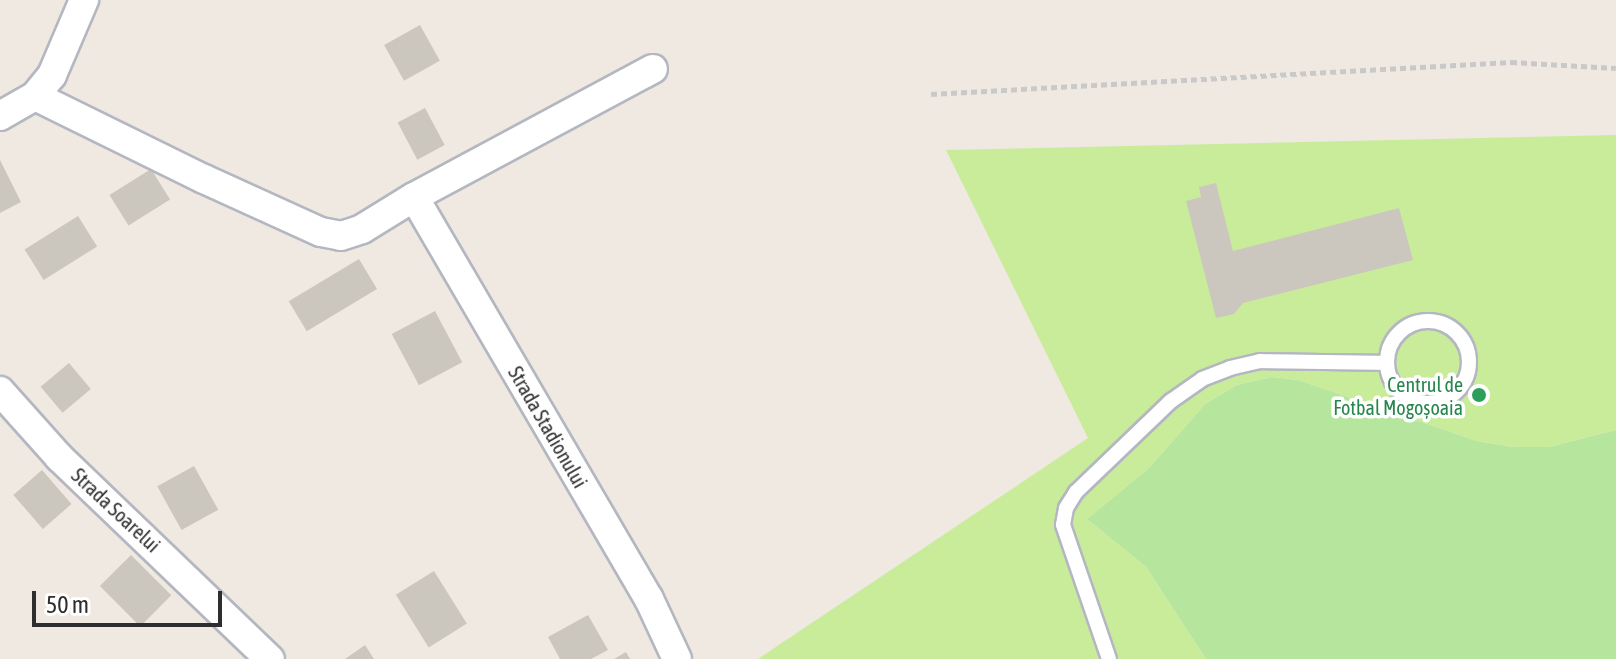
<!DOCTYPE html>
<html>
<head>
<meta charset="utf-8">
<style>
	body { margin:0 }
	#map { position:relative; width:1616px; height:659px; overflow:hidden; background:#efe9e1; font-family:"Asap Condensed",sans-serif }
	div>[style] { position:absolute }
	.green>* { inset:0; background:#b6e59e }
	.pitch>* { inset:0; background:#c9ec9a }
	.building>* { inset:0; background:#cbc7bf; transform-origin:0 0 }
	.path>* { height:5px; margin-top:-2.5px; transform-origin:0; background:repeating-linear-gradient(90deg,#c9c9c9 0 6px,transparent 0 10px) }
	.roads { filter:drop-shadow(2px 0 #b4b7c1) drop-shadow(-2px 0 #b4b7c1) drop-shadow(0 2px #b4b7c1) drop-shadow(0 -2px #b4b7c1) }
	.service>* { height:14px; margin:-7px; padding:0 7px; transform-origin:7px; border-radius:7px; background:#fff }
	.service>.ring { margin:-7px; padding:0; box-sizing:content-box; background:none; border:14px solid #fff; border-radius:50% }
	.minor>* { height:28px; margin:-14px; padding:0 14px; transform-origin:14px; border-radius:14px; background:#fff }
	.dots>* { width:22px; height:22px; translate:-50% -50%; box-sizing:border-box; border:4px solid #fff; border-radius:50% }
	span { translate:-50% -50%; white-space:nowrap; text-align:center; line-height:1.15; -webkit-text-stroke:7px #fff; paint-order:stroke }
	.leisure-label { font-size:20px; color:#27864d }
	.right { translate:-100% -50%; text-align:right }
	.street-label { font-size:20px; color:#2e2e2e }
	.scale { position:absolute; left:32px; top:591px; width:190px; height:36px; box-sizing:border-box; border:4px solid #2e2e2e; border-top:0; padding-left:10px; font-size:24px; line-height:28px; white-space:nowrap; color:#2e2e2e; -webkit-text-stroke:6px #fff; paint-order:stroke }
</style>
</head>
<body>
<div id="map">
	<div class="green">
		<i style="clip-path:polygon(1272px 377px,1298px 380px,1477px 441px,1514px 447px,1549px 447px,1616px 430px,1616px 659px,1206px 659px,1146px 567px,1087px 519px,1150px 467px,1205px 404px,1237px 385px)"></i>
	</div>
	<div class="pitch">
		<i style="clip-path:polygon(1616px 135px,1616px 430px,1549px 447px,1515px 447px,1477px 441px,1298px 380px,1272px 377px,1237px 385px,1205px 404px,1150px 467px,1087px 519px,1146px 567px,1206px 659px,758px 659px,1088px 438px,946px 150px)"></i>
	</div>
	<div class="building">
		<i style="left:420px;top:25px;width:41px;height:41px;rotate:61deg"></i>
		<i style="left:425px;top:108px;width:42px;height:31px;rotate:62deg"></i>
		<i style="clip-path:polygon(0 160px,21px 202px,0 213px)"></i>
		<i style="left:151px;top:169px;width:36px;height:49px;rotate:58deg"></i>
		<i style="clip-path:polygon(1216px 183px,1233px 251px,1399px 208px,1413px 260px,1243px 303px,1234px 314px,1216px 318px,1186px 201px,1201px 197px,1199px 187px)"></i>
		<i style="left:78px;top:216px;width:36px;height:63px;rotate:58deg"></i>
		<i style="left:359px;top:259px;width:35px;height:82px;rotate:59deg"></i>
		<i style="left:435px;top:311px;width:58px;height:49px;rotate:62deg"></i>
		<i style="left:69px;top:363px;width:34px;height:37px;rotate:50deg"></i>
		<i style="left:194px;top:466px;width:50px;height:42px;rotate:61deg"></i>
		<i style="left:42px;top:470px;width:45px;height:38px;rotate:49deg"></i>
		<i style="left:131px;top:555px;width:57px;height:44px;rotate:45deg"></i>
		<i style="left:434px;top:571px;width:62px;height:45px;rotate:58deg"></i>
		<i style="clip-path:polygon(588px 615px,608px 650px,591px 659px,560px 659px,548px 637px)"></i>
		<i style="clip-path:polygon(365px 645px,374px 659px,345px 659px)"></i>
		<i style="clip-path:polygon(626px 652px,630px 659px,614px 659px)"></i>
	</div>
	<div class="path">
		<i style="left:931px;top:94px;width:581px;rotate:-3.16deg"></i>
		<i style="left:1511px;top:62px;width:105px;rotate:3.3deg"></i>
	</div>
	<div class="roads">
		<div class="service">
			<i class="ring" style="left:1387px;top:321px;width:68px;height:68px"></i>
			<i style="left:1109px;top:659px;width:142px;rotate:-108.9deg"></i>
			<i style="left:1063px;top:525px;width:17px;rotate:-80deg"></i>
			<i style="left:1066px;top:508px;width:19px;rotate:-58deg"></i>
			<i style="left:1076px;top:492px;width:132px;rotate:-43.8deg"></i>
			<i style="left:1171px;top:401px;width:38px;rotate:-35deg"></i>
			<i style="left:1202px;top:379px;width:30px;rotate:-21deg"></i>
			<i style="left:1230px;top:368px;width:31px;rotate:-13deg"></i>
			<i style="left:1260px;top:361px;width:126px;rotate:0.9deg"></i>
		</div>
		<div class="minor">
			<i style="left:35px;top:96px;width:188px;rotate:26.2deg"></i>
			<i style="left:204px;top:179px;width:128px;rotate:24.4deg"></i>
			<i style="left:321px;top:232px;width:20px;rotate:11deg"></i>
			<i style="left:341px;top:236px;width:22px;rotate:-18deg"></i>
			<i style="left:362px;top:229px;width:61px;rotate:-31.6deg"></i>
			<i style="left:414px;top:197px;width:271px;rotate:-28.2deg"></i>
			<i style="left:0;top:116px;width:40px;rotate:-29.7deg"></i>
			<i style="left:35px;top:96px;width:27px;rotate:-51deg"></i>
			<i style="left:52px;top:75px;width:82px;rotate:-66.9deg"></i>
			<i style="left:414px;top:197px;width:466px;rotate:59.7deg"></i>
			<i style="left:649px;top:599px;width:66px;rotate:65deg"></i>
			<i style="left:0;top:391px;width:89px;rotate:48.2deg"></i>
			<i style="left:59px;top:457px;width:292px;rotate:43.8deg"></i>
		</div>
	</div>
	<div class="dots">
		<i style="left:1479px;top:395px;background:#2e9e5b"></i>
	</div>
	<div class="leisure-label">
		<span class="right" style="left:1463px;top:396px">Centrul de<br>Fotbal Mogoșoaia</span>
	</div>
	<div class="street-label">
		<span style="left:548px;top:427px;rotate:60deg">Strada Stadionului</span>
		<span style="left:116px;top:510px;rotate:43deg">Strada Soarelui</span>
	</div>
	<div class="scale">50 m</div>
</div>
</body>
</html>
